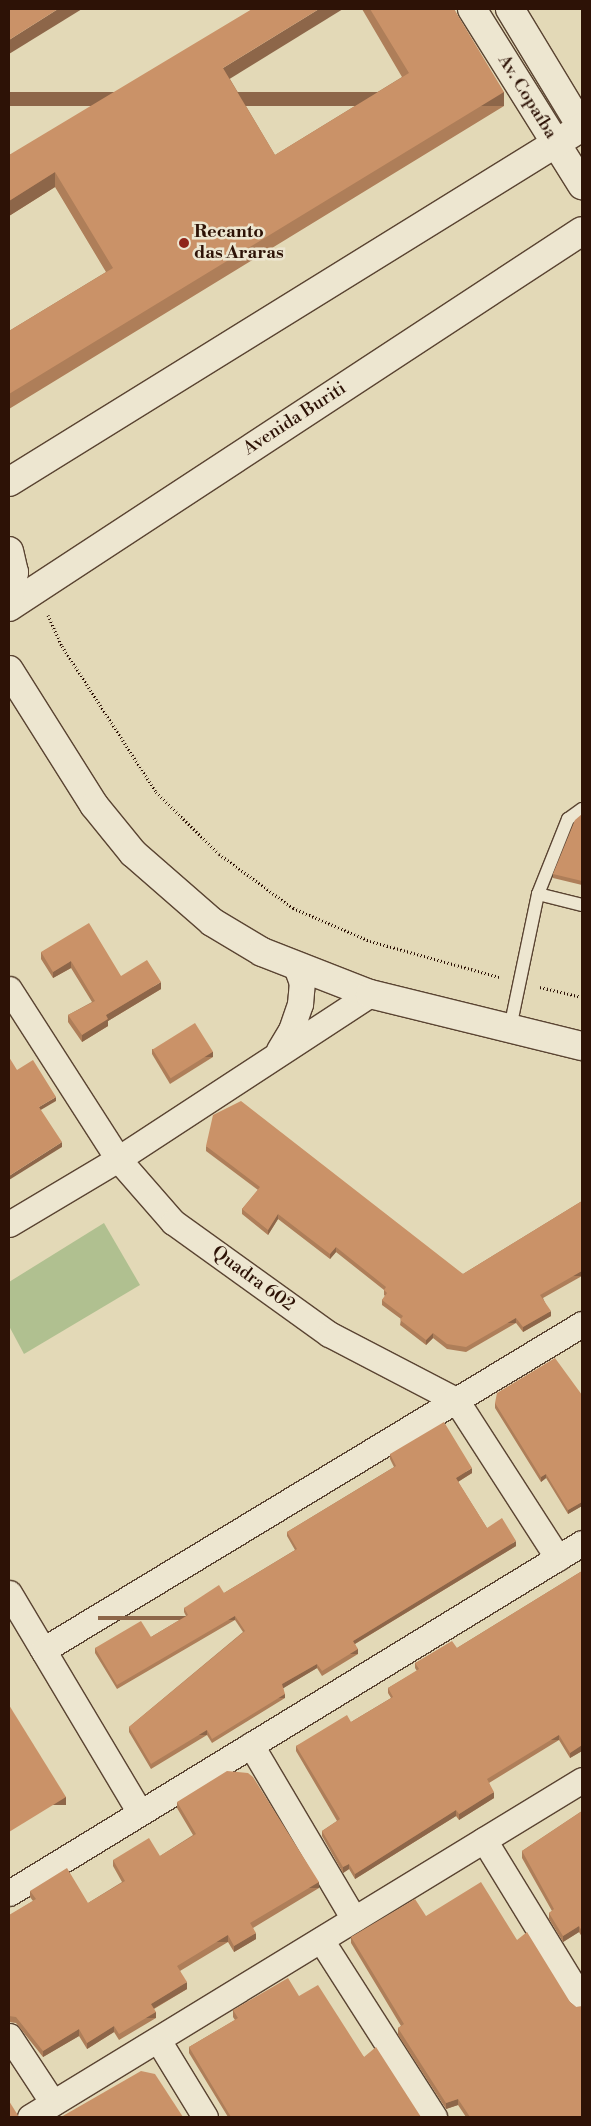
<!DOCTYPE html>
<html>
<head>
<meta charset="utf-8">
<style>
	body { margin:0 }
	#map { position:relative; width:591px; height:2126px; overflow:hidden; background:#e3d9b7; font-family:"Libre Bodoni",serif }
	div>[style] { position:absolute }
	.green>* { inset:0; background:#b0c090 }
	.path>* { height:3px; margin-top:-1.5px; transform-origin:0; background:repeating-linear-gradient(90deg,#2d1206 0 1px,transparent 0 3.5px) }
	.roads { filter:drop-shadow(1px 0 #5a4432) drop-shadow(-1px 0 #5a4432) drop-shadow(0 1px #5a4432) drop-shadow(0 -1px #5a4432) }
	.service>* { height:12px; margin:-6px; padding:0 6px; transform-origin:6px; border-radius:6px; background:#ede6d0 }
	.minor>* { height:25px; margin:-12.5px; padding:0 12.5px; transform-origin:12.5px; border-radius:12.5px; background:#ede6d0 }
	.tertiary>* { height:28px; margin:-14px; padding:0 14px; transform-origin:14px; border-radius:14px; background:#ede6d0 }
	.secondary>* { height:28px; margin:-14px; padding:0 14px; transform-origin:14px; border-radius:14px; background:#ede6d0 }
	.wall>* { inset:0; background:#ae7e59 }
	.shaded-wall>* { inset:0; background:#8d6649; transform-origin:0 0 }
	.building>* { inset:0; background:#ca9268; transform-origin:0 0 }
	.dots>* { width:14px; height:14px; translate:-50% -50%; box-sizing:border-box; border:2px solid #ede6d0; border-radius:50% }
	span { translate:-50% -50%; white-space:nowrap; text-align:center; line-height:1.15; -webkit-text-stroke:5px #ede6d0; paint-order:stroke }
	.street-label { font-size:18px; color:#2d1206 }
	.poi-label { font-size:18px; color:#2d1206; font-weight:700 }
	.left { translate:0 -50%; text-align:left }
	.frame { position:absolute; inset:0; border:10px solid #2d1206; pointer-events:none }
</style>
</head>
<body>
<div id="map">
	<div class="green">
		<i style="clip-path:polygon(104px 1223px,140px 1285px,24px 1354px,9px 1326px,9px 1282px)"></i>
	</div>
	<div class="path">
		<i style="left:48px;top:615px;width:34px;rotate:66deg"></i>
		<i style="left:62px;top:646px;width:174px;rotate:57.2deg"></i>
		<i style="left:156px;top:792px;width:88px;rotate:44.5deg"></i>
		<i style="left:219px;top:854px;width:92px;rotate:36.1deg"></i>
		<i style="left:293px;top:908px;width:84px;rotate:23.2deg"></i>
		<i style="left:370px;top:941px;width:134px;rotate:15.6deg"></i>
		<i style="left:540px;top:987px;width:43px;rotate:13.4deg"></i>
	</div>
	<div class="roads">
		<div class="service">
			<i style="left:538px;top:894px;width:45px;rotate:14deg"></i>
			<i style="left:510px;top:1028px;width:137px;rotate:-78.2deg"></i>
			<i style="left:538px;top:894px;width:81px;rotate:-68.2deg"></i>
			<i style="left:568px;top:819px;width:17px;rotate:-36deg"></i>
		</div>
		<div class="minor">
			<i style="left:9px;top:989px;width:202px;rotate:57.3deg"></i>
			<i style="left:118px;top:1159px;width:84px;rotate:48.9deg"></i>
			<i style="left:173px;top:1222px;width:192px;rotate:35.7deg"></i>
			<i style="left:329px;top:1334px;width:143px;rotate:27.5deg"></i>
			<i style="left:279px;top:1050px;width:23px;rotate:-59deg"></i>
			<i style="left:291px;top:1030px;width:28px;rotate:-71deg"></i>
			<i style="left:300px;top:1004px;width:21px;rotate:-85deg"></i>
			<i style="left:302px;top:983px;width:20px;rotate:-110deg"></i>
			<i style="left:9px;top:1224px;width:127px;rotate:-30.8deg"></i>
			<i style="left:118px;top:1159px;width:301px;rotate:-33.2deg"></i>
			<i style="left:456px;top:1400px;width:188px;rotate:57.2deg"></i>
			<i style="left:9px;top:1593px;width:254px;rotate:59.2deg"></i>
			<i style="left:43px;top:1650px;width:630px;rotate:-31.17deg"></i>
			<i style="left:251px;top:1745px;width:202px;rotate:59.4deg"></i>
			<i style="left:484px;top:1840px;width:188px;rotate:58.5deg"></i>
			<i style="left:9px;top:1893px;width:671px;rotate:-31.42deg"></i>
			<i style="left:321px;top:1940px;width:210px;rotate:57.4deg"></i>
			<i style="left:9px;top:2036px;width:80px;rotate:56.7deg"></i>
			<i style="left:158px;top:2040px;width:90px;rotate:58.6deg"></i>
			<i style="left:30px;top:2117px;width:647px;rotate:-31.4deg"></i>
		</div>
		<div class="tertiary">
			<i style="left:472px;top:9px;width:208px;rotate:58deg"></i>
			<i style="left:510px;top:9px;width:139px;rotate:58.8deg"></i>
			<i style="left:9px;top:482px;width:674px;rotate:-31.78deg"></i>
			<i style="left:9px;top:607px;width:685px;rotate:-33.27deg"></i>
		</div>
		<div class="secondary">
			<i style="left:9px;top:551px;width:22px;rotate:77deg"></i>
			<i style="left:14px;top:572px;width:28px;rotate:100deg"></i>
			<i style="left:9px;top:670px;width:160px;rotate:57.8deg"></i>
			<i style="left:94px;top:805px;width:62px;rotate:50.9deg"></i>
			<i style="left:133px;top:853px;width:105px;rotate:41.1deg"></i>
			<i style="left:212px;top:922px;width:58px;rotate:31deg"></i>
			<i style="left:262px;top:952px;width:116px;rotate:21.3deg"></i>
			<i style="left:370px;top:994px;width:218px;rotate:13.8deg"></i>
		</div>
	</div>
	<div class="wall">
		<i style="clip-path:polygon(362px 9px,454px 9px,504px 106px,9px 409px,9px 331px,106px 272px,55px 187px,9px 216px,9px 155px,230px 79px,275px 155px,402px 77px)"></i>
		<i style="clip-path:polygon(582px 814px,582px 885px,553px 878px,553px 874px)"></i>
		<i style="clip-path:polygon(41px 952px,121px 976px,161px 989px,108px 1021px,108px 1026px,82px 1042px,68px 1022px,68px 1015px,92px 1002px,71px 968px,53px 978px,41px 959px)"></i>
		<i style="clip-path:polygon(152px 1049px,213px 1057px,170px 1084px,152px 1054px)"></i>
		<i style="clip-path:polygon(206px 1146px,463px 1274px,582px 1201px,582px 1276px,543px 1298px,551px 1316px,523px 1332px,516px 1323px,466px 1352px,447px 1349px,433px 1338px,426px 1345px,400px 1325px,401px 1319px,382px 1305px,382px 1300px,385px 1296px,384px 1295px,384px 1290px,336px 1252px,330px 1259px,278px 1219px,268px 1235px,242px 1214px,242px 1209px,258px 1190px,206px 1151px)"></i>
		<i style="clip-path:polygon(582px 1395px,582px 1506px,568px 1514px,546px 1478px,541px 1482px,495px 1408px,495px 1403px)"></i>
		<i style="clip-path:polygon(390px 1454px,472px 1473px,458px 1482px,487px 1528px,516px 1546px,355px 1644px,358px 1654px,322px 1676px,317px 1668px,283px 1688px,285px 1698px,212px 1743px,207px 1735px,151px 1769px,129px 1732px,129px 1727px,243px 1632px,235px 1620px,117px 1689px,95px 1653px,95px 1648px,151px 1637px,186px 1616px,184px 1612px,184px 1608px,224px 1593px,295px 1550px,287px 1536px,287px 1532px,394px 1467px,390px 1459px)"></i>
		<i style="clip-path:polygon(582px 1571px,582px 1751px,570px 1758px,559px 1740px,489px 1783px,494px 1798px,459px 1820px,456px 1816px,355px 1879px,349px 1869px,343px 1873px,322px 1836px,322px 1831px,337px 1821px,296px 1751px,296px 1746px,351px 1722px,391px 1698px,388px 1693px,388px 1688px,417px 1671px,415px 1668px,415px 1663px,457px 1648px)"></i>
		<i style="clip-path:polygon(177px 1802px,319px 1888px,253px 1928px,256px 1939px,234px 1952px,228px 1942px,180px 1971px,187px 1989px,154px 2009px,156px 2018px,119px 2040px,114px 2032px,87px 2049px,79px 2036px,43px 2057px,16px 2023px,9px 2022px,9px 1916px,33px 1901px,30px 1897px,30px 1891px,88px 1903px,122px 1882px,113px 1866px,113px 1860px,160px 1856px,193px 1835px,177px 1808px)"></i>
		<i style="clip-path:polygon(582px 1811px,582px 1937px,579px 1932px,563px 1942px,549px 1919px,549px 1913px,552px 1911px,522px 1858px,522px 1851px)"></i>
		<i style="clip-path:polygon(426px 1916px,517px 1940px,570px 2002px,576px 2007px,582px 2117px,466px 2117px,458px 2105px,446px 2109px,398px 2035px,398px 2028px,401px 2026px,351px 1943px,351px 1937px)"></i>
		<i style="clip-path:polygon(299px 1996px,364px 2057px,421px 2117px,228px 2117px,189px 2053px,189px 2047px,235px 2020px,233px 2017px,233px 2010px)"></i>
	</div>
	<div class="shaded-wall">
		<i style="clip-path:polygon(58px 9px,82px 9px,9px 54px,9px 40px)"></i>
		<i style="clip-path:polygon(319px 9px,343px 9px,223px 83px,223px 68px)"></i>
		<i style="left:504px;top:92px;width:14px;height:580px;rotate:90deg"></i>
		<i style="clip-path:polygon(55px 172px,55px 187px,9px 216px,9px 201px)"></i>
		<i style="clip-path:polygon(71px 961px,71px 968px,53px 978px,53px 972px)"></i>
		<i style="clip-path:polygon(161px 982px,161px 989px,108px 1021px,108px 1026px,82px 1042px,82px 1035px,106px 1015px)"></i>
		<i style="left:213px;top:1052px;width:5px;height:51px;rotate:90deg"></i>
		<i style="clip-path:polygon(56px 1097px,56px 1101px,39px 1111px,39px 1107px)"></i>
		<i style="clip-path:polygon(62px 1142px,62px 1147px,9px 1180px,9px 1176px)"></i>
		<i style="clip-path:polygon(278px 1214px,278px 1219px,268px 1235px,268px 1230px)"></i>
		<i style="clip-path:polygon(336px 1247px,336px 1252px,330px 1259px,330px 1254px)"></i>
		<i style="left:582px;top:1271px;width:5px;height:48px;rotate:90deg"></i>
		<i style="clip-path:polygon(551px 1311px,551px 1316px,523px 1332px,523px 1327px)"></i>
		<i style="left:516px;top:1318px;width:5px;height:58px;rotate:90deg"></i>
		<i style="clip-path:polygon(433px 1333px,433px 1338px,426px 1345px,426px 1340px)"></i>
		<i style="clip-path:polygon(472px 1468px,472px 1473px,456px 1483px,456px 1478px)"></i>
		<i style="clip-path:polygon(546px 1474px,546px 1478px,541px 1482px,541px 1477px)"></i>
		<i style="clip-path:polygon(582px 1502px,582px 1506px,568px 1514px,568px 1510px)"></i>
		<i style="clip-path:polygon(516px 1541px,516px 1546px,353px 1645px,353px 1641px)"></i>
		<i style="left:235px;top:1616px;width:4px;height:137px;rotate:90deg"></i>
		<i style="left:358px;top:1649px;width:5px;height:42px;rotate:90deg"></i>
		<i style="clip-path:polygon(317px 1664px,317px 1668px,282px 1689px,282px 1684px)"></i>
		<i style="left:285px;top:1694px;width:4px;height:86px;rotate:90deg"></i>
		<i style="left:207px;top:1730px;width:5px;height:66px;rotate:90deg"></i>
		<i style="left:559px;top:1735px;width:5px;height:84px;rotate:90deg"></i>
		<i style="clip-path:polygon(582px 1745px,582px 1751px,570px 1758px,570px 1753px)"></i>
		<i style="clip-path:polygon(494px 1792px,494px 1798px,459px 1820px,459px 1814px)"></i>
		<i style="left:66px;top:1797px;width:8px;height:67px;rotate:90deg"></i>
		<i style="clip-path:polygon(456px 1810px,456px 1816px,355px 1879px,355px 1874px)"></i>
		<i style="clip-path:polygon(349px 1864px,349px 1869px,343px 1873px,343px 1867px)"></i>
		<i style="left:319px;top:1882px;width:6px;height:80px;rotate:90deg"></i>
		<i style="clip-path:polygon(579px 1926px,579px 1932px,563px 1942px,563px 1936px)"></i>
		<i style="clip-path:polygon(256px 1933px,256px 1939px,234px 1952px,234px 1946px)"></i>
		<i style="left:228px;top:1935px;width:7px;height:60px;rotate:90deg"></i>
		<i style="clip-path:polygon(187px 1982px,187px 1989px,151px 2010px,151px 2004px)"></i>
		<i style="left:156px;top:2012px;width:6px;height:43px;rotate:90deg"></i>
		<i style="clip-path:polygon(114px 2026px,114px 2032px,87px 2049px,87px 2043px)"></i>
		<i style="clip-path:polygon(79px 2029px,79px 2036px,43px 2057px,43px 2051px)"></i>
		<i style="clip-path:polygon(9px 2058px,10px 2058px,10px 2064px,9px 2065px)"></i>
		<i style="clip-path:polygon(458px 2099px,458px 2105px,446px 2109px,446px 2103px)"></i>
	</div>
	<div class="building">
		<i style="clip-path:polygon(9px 9px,58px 9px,9px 40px)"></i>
		<i style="clip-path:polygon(252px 9px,319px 9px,223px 68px,275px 155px,409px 73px,370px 9px,454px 9px,504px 92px,9px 394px,9px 331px,113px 268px,55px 172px,9px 201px,9px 155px)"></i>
		<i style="clip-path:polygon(582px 814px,582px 881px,553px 874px,575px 820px)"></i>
		<i style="clip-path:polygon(89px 923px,121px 976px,147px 960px,161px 982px,106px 1015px,108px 1019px,82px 1035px,68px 1015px,95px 1001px,71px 961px,53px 972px,41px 952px)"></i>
		<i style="left:195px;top:1023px;width:34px;height:50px;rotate:58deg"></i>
		<i style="clip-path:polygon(9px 1057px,17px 1070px,33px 1060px,56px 1097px,39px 1107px,62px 1142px,9px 1176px)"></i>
		<i style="clip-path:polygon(241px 1101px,463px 1274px,582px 1201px,582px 1271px,540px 1295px,551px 1311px,523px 1327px,516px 1318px,466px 1347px,447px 1344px,433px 1333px,426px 1340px,400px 1320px,403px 1316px,382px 1300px,387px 1293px,384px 1290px,386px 1287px,336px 1247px,330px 1254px,278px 1214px,268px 1230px,242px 1209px,260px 1187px,206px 1146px,213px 1115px)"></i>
		<i style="clip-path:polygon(555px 1358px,582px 1395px,582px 1502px,568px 1510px,546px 1474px,541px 1477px,495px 1403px,497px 1393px)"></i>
		<i style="clip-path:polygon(444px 1422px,472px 1468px,456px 1478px,487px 1528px,502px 1518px,516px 1541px,353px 1641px,358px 1649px,322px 1671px,317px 1664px,282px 1684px,285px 1694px,212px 1739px,207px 1730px,151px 1764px,129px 1727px,245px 1631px,235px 1616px,117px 1685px,95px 1648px,141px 1621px,151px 1637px,188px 1615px,184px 1608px,219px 1585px,224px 1593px,297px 1549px,287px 1532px,396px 1466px,390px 1454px)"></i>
		<i style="clip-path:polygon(582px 1571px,582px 1745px,570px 1753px,559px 1735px,487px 1779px,494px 1792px,459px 1814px,456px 1810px,355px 1874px,349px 1864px,343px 1867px,322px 1831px,340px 1819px,296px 1746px,347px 1715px,351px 1722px,393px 1697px,388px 1688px,419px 1669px,415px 1663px,452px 1641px,457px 1648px)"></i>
		<i style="clip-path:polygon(9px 1705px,66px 1797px,9px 1832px)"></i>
		<i style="clip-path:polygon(227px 1771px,248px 1773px,253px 1777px,319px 1882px,250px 1923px,256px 1933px,234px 1946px,228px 1935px,177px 1966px,187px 1982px,151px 2004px,156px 2012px,119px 2034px,114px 2026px,87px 2043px,79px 2029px,43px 2051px,16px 2017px,9px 2016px,9px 1915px,36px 1899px,30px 1891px,67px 1868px,88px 1903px,125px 1881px,113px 1860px,149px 1838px,160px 1856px,196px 1834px,177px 1802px)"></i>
		<i style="clip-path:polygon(582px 1811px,582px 1931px,579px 1926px,563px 1936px,549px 1913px,554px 1909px,522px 1851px)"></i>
		<i style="clip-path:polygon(481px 1882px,517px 1940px,527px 1932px,570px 2002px,576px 2007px,582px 2006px,582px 2117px,470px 2117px,458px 2099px,446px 2103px,398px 2028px,404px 2024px,351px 1937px,415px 1899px,426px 1916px)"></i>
		<i style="clip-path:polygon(288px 1978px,299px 1996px,318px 1985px,364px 2057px,376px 2047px,421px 2117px,231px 2117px,189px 2047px,238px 2018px,233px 2010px)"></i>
		<i style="clip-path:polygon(141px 2071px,155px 2074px,183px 2117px,61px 2117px)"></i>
		<i style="clip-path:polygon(9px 2101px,19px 2117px,9px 2117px)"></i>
	</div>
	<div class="dots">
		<i style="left:184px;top:243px;background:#8f2418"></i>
	</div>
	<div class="street-label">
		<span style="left:527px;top:97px;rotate:58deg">Av. Copaíba</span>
		<span style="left:295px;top:419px;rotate:-33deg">Avenida Buriti</span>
		<span style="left:253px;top:1279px;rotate:36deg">Quadra 602</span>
	</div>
	<div class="poi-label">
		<span class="left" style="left:194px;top:243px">Recanto<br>das Araras</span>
	</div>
	<div class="frame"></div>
</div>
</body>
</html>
